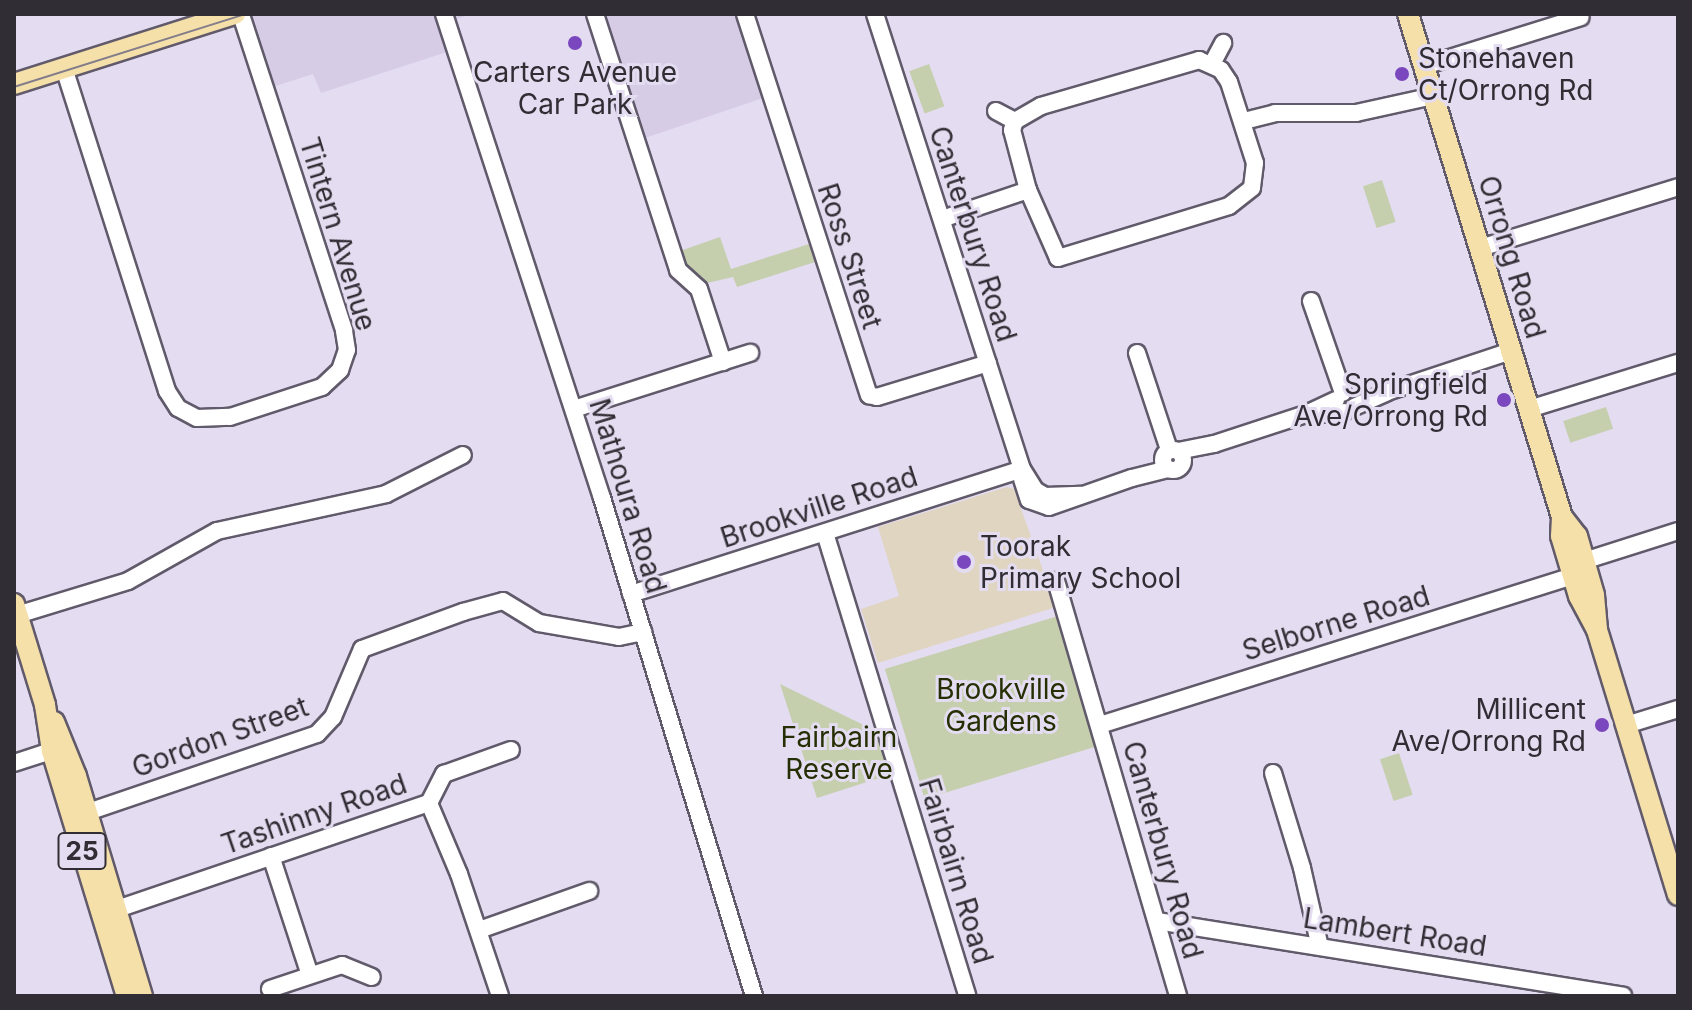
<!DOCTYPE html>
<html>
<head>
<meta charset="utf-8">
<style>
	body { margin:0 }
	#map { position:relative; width:1692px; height:1010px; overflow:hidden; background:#e4dcf0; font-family:Inter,sans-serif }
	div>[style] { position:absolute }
	.built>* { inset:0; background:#d7cce6 }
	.education>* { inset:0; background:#dfd5c1 }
	.green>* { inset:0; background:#c5cfae; transform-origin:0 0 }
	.roads { filter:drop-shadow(2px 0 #615a6b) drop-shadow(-2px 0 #615a6b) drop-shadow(0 2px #615a6b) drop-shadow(0 -2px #615a6b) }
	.minor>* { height:16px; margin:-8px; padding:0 8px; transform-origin:8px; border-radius:8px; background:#fff }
	.minor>.ring { margin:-8px; padding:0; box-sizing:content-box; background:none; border:16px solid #fff; border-radius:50% }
	.major>* { height:20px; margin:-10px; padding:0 10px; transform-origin:10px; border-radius:10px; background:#f5e0a9 }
	.tram>* { height:2px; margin:-1px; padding:0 1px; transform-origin:1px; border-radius:1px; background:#837d8a }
	.dots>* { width:22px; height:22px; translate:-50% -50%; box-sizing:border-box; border:4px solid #e4dcf0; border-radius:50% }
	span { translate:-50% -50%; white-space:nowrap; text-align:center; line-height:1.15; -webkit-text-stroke:6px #e4dcf0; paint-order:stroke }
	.shield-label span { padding:2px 6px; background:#e4dcf0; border:2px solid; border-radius:6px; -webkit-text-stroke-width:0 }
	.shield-label { font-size:26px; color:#302d34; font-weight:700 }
	.poi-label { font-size:28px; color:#302d34 }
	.left { translate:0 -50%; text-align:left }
	.right { translate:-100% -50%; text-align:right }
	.street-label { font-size:28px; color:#302d34 }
	.park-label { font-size:28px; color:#262f03 }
	.frame { position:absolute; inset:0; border:16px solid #302d34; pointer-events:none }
</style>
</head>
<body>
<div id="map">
	<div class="built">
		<i style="clip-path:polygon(241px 14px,472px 14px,447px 22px,456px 49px,321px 93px,313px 74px,266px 89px)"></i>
		<i style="clip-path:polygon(595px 14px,745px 14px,772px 95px,636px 141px)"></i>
	</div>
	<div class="education">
		<i style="clip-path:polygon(1007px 487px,1014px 489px,1056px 607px,878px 663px,861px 609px,899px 596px,878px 527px)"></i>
	</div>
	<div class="green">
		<i style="left:929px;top:64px;width:45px;height:21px;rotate:70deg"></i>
		<i style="left:1382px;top:180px;width:44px;height:20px;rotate:72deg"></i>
		<i style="clip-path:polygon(720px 237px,731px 269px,809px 244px,815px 262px,737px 287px,733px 277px,703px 284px,684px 270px,680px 251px)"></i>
		<i style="left:1606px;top:407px;width:23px;height:45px;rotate:72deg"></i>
		<i style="left:1058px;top:616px;width:136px;height:181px;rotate:73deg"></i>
		<i style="clip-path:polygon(780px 684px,884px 735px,895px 773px,817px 798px)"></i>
		<i style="left:1399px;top:753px;width:44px;height:20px;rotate:72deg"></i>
	</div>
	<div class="roads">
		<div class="minor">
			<i style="left:444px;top:14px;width:509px;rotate:71.92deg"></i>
			<i style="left:602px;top:498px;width:521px;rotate:73.03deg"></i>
			<i style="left:595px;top:14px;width:269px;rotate:72deg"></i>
			<i style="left:678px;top:270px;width:28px;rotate:42deg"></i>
			<i style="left:699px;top:289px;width:77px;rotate:71.8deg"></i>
			<i style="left:745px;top:14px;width:401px;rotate:72deg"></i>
			<i style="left:869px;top:395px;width:8px;rotate:14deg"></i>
			<i style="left:877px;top:397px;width:116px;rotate:-17deg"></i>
			<i style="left:875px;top:14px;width:478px;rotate:72.1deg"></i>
			<i style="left:1022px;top:469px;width:25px;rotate:58deg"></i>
			<i style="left:1035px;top:490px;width:12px;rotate:31deg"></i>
			<i style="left:1045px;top:496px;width:36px;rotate:-2deg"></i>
			<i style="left:1199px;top:60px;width:24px;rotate:24deg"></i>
			<i style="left:1221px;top:70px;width:14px;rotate:56deg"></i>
			<i style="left:1229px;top:82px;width:85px;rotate:72.2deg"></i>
			<i style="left:1255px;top:163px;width:25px;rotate:97deg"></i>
			<i style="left:1252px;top:188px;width:29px;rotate:142deg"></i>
			<i style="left:1229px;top:206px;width:179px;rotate:163.1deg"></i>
			<i style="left:1058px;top:258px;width:74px;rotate:-113.8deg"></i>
			<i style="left:1028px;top:190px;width:62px;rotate:-104.9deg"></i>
			<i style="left:1012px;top:130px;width:9px;rotate:-72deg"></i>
			<i style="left:1015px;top:121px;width:30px;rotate:-30deg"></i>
			<i style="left:1041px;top:106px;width:165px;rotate:-16.2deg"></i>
			<i style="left:1212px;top:64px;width:24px;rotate:-62deg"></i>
			<i style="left:1424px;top:66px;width:164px;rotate:-17.3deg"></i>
			<i style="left:64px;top:68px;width:339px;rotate:72.3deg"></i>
			<i style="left:167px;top:391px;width:20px;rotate:57deg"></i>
			<i style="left:178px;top:408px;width:21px;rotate:28deg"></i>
			<i style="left:197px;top:418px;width:33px;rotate:-2deg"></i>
			<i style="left:230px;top:417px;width:97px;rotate:-18.1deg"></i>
			<i style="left:322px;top:387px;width:25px;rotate:-43deg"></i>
			<i style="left:340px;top:370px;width:21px;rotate:-71deg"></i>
			<i style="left:347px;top:350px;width:20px;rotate:-99deg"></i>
			<i style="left:344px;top:330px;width:332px;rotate:-108.1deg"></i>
			<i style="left:996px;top:111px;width:21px;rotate:28deg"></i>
			<i style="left:1244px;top:121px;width:32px;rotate:-14deg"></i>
			<i style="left:1275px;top:113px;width:81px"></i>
			<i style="left:1356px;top:113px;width:79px;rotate:-12.4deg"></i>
			<i style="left:942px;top:219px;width:91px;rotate:-18.6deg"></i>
			<i style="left:1480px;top:248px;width:207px;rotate:-17.1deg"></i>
			<i style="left:1311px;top:301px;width:97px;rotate:70.8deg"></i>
			<i style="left:1137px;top:353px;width:102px;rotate:71.7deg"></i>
			<i style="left:1354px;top:407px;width:36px;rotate:-24deg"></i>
			<i style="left:1387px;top:392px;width:131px;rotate:-18.3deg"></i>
			<i style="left:574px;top:409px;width:185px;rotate:-17.7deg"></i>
			<i style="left:1529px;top:409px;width:156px;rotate:-17.2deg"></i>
			<i style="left:1311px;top:415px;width:33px;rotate:-5deg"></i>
			<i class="ring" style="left:1163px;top:450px;width:4px;height:4px"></i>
			<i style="left:1178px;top:451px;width:37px;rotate:-11deg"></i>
			<i style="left:1214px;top:444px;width:97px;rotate:-18.1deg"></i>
			<i style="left:1306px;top:414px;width:33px;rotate:-25deg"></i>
			<i style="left:1022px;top:479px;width:22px;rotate:72deg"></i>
			<i style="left:1029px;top:500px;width:21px;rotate:19deg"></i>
			<i style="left:1049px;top:507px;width:88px;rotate:-19.3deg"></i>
			<i style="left:1132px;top:478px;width:37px;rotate:-14deg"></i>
			<i style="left:825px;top:533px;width:484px;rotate:72.9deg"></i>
			<i style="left:1056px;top:581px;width:433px;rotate:73.6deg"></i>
			<i style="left:631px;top:594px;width:410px;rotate:-17.7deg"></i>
			<i style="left:17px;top:615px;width:116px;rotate:-17deg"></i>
			<i style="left:128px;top:581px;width:102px;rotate:-29.3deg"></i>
			<i style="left:217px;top:531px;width:173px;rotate:-12.3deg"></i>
			<i style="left:386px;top:494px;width:86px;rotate:-26.9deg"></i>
			<i style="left:1100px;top:725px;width:489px;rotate:-17.5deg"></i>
			<i style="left:1566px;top:578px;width:31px;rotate:-38deg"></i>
			<i style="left:1590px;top:559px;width:92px;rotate:-17.7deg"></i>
			<i style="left:1626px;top:725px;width:54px;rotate:-17.1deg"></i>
			<i style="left:14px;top:763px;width:40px;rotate:-18deg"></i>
			<i style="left:1273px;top:773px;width:99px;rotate:73deg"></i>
			<i style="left:1302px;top:868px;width:81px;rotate:77.2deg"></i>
			<i style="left:429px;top:803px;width:77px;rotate:67.1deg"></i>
			<i style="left:459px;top:874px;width:129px;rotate:71.4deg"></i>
			<i style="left:88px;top:812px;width:242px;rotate:-18.8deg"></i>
			<i style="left:317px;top:734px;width:23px;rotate:-47deg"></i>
			<i style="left:333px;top:717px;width:74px;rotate:-66.9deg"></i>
			<i style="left:362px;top:649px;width:108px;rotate:-20.1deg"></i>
			<i style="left:463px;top:612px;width:41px;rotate:-15.4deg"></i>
			<i style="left:503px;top:601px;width:42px;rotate:31.4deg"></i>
			<i style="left:539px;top:623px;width:81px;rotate:9.9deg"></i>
			<i style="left:619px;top:637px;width:25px;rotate:-12deg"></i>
			<i style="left:271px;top:856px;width:125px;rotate:71.9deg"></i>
			<i style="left:117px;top:909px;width:330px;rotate:-18.8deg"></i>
			<i style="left:429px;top:803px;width:33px;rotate:-63deg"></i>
			<i style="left:444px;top:774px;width:71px;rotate:-19.7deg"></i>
			<i style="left:1157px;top:921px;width:472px;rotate:9.1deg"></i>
			<i style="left:479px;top:930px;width:117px;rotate:-19.5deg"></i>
			<i style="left:270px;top:989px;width:76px;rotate:-18.4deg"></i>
			<i style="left:342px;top:965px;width:32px;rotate:22deg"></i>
		</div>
		<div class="major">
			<i style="left:1408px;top:14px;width:526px;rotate:72.98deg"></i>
			<i style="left:1562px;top:517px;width:24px;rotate:52deg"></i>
			<i style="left:1577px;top:536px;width:61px;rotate:73.9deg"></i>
			<i style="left:1594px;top:595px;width:35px;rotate:85deg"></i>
			<i style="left:14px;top:84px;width:232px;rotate:-17.6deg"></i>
			<i style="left:1562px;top:517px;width:19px;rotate:93deg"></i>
			<i style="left:1561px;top:536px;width:63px;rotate:73.3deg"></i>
			<i style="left:1579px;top:596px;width:38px;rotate:62deg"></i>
			<i style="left:1597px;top:630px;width:277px;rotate:73deg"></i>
			<i style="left:14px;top:604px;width:106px;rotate:72.9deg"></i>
			<i style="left:45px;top:705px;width:47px;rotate:81.3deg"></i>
			<i style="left:52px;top:751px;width:256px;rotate:73deg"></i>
			<i style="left:54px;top:722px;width:58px;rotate:67.8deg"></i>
			<i style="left:76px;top:776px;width:230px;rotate:73.3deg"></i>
		</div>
	</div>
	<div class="tram">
		<i style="left:14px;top:87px;width:243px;rotate:-17.5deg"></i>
	</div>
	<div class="dots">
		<i style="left:575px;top:43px;background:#7b47be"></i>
		<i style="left:1402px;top:74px;background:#7b47be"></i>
		<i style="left:1504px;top:400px;background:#7b47be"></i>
		<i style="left:964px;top:562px;background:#7b47be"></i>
		<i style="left:1602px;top:725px;background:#7b47be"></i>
	</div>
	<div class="shield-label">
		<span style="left:82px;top:851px">25</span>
	</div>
	<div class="poi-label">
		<span class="left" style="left:1418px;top:74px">Stonehaven<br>Ct/Orrong Rd</span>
		<span style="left:575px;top:88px">Carters Avenue<br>Car Park</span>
		<span class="right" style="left:1488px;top:400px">Springfield<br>Ave/Orrong Rd</span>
		<span class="left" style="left:980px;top:562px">Toorak<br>Primary School</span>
		<span class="right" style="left:1586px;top:725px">Millicent<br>Ave/Orrong Rd</span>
	</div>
	<div class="street-label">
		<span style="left:338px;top:234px;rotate:73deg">Tintern Avenue</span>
		<span style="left:973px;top:234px;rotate:72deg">Canterbury Road</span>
		<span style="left:850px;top:256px;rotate:72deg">Ross Street</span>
		<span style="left:1512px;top:257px;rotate:73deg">Orrong Road</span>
		<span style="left:628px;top:496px;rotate:73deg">Mathoura Road</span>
		<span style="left:819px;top:507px;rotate:-18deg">Brookville Road</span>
		<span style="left:1336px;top:623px;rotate:-17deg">Selborne Road</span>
		<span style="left:220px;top:737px;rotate:-20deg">Gordon Street</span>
		<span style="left:314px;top:814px;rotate:-19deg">Tashinny Road</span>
		<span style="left:1163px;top:850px;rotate:74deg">Canterbury Road</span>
		<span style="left:956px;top:871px;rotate:73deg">Fairbairn Road</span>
		<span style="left:1395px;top:932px;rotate:9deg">Lambert Road</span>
	</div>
	<div class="park-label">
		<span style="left:1001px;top:705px">Brookville<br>Gardens</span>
		<span style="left:839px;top:753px">Fairbairn<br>Reserve</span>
	</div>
	<div class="frame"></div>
</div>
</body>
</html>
